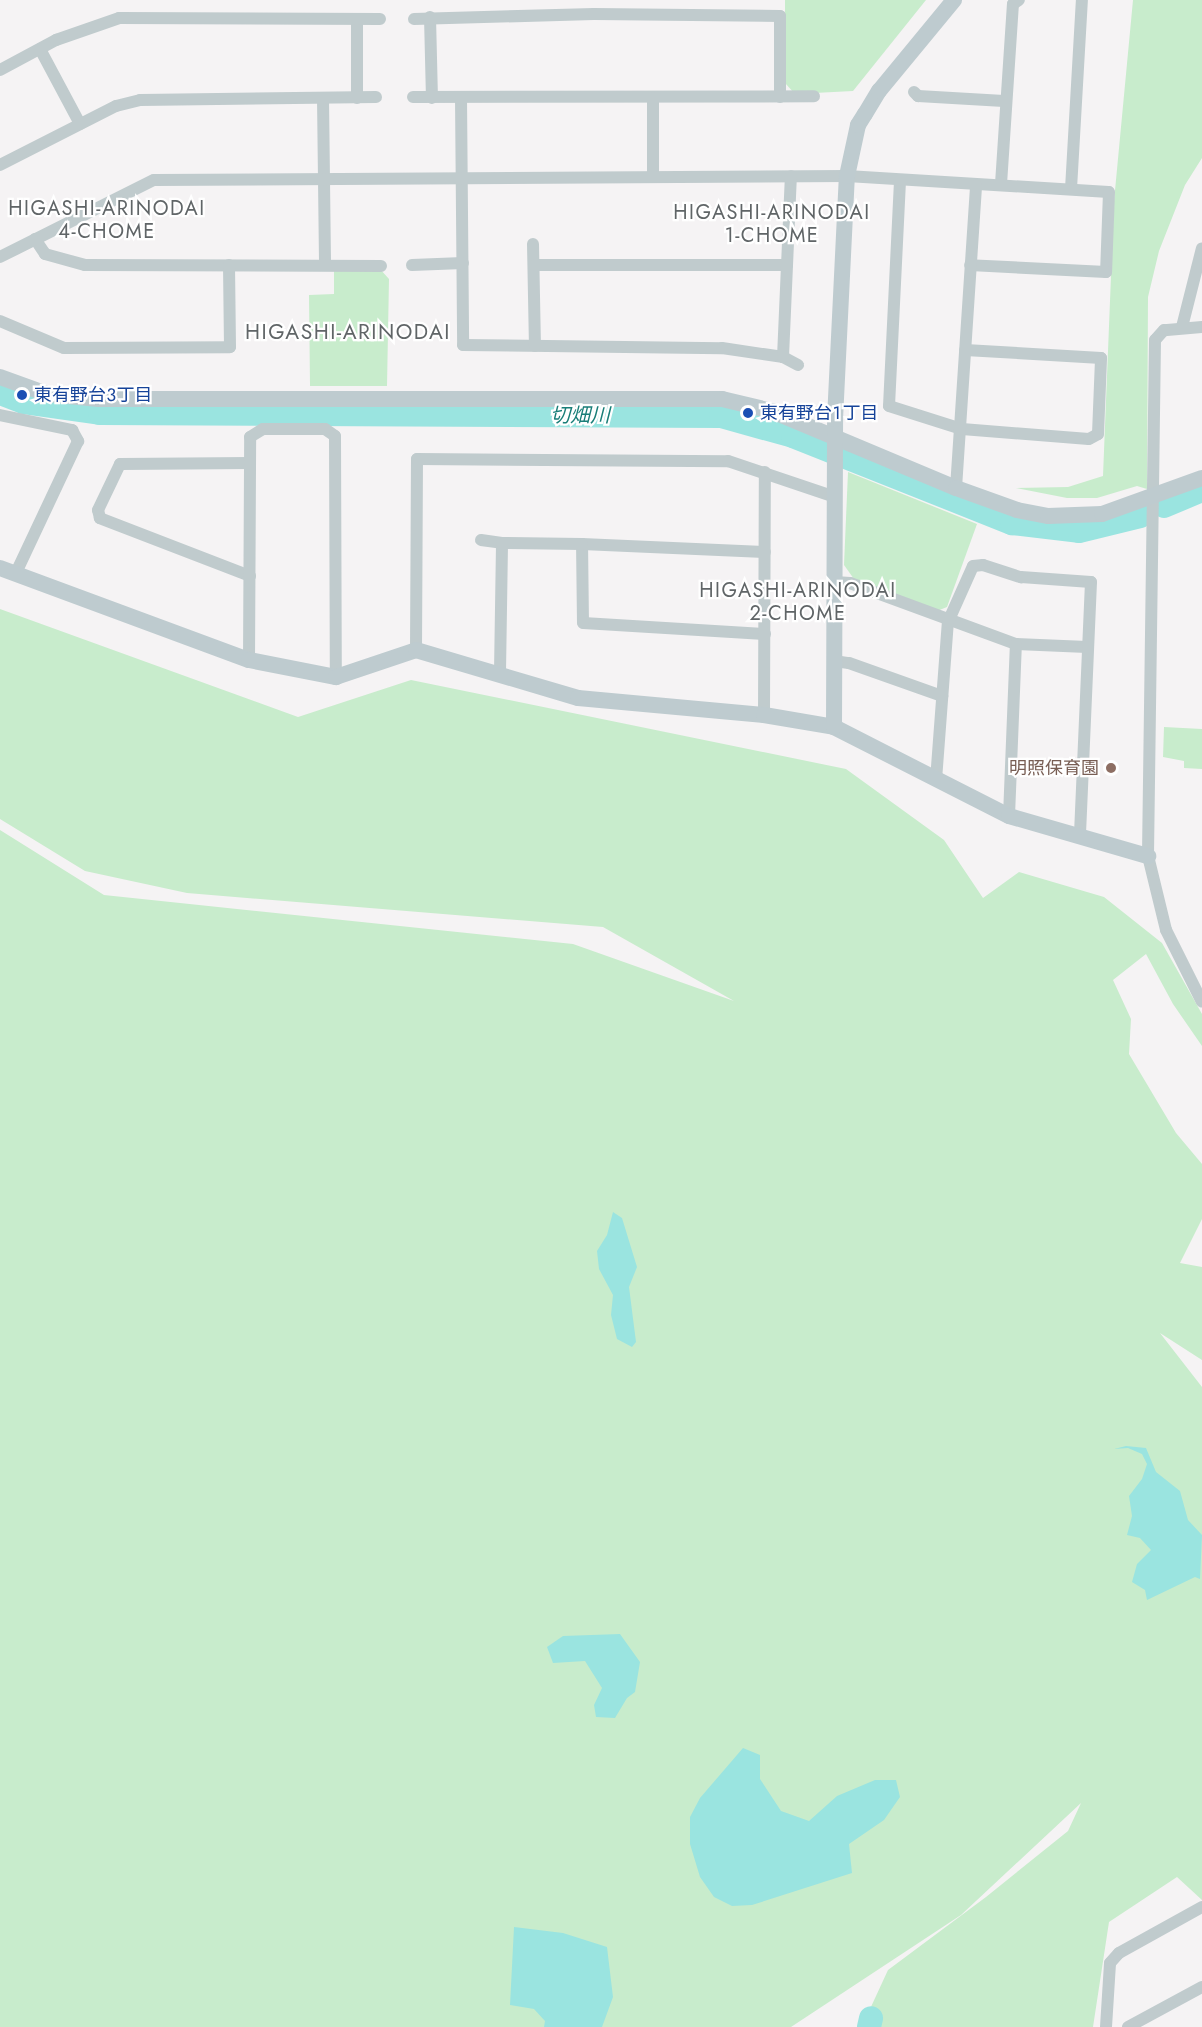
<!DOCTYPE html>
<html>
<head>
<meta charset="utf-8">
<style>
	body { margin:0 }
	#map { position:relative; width:1202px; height:2027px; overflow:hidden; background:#f5f3f4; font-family:Jost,"Noto Sans JP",sans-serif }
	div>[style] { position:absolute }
	.green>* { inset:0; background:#c8eccc }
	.water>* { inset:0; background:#9ae4e0 }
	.river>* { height:24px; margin:-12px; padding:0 12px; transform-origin:12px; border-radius:12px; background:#9ae4e0 }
	.street>* { height:12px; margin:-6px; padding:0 6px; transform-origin:6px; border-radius:6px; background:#c0cbcd }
	.secondary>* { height:16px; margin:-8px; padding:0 8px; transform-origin:8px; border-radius:8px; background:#becbcf }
	.dots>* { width:16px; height:16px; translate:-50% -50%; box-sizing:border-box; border:3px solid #fff; border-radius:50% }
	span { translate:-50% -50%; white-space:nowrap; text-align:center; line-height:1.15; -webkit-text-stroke:4.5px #fff; paint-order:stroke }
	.transit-label { font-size:18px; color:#164399 }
	.left { translate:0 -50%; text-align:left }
	.education-label { font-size:18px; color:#785e54 }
	.right { translate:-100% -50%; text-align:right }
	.neighbourhood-label { font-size:20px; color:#606567; letter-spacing:1.5px }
	.water-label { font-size:20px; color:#197e78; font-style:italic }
	.quarter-label { font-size:21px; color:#606567; letter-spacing:1.5px }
</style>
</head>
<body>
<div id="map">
	<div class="green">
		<i style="clip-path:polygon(785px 0,926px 0,853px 91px,795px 94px,785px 83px)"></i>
		<i style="clip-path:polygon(1133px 0,1202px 0,1202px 158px,1185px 185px,1159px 251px,1148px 297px,1147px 489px,1137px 486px,1097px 498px,1067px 498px,1016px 488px,1068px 487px,1103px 476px,1114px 201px)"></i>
		<i style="clip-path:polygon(380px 269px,389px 279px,387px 386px,310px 386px,309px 295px,334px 294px,334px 270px)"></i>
		<i style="clip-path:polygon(848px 472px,977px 524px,947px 607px,937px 611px,854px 579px,844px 565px)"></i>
		<i style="clip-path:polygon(0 609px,298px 717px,411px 680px,846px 769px,944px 840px,983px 898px,1019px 872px,1104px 897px,1162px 943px,1202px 1014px,1202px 1046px,1173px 1004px,1146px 954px,1113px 980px,1131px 1019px,1129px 1054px,1176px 1133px,1202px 1164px,1202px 1219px,1180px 1263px,1202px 1267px,1202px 1360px,1160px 1333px,1202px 1387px,1202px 1900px,1177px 1877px,1109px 1922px,1093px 2027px,874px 2027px,870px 2009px,888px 1970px,986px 1897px,1068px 1831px,1081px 1803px,961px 1915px,791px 2027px,0 2027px,0 830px,104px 895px,573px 944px,734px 1001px,603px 927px,187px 893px,85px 871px,0 819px)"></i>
		<i style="clip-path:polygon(1164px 727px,1202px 729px,1202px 769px,1184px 768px,1184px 761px,1163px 757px)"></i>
	</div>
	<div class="water">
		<i style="clip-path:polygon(613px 1212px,622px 1218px,637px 1267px,629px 1287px,636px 1342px,632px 1347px,617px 1339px,611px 1315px,613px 1295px,599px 1269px,597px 1251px,607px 1235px)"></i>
		<i style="clip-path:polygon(1126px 1446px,1146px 1448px,1156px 1472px,1180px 1491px,1188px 1520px,1202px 1535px,1200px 1579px,1195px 1577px,1147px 1600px,1145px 1590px,1132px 1582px,1137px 1564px,1151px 1550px,1140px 1538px,1127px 1535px,1132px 1516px,1129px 1496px,1142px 1479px,1147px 1464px,1142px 1454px,1128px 1448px,1114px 1449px)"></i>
		<i style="clip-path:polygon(620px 1634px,640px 1662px,635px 1692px,627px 1698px,615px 1718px,596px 1717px,594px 1705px,602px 1688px,585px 1661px,553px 1663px,547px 1647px,563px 1636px)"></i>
		<i style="clip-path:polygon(743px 1748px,760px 1755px,760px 1779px,781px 1811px,809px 1821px,837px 1796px,875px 1780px,896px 1780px,900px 1797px,884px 1820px,849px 1844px,852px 1873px,752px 1905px,732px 1906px,714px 1897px,700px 1877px,690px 1844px,690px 1817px,700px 1798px)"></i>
		<i style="clip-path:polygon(514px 1927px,563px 1933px,607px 1947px,613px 1997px,602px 2027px,544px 2027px,545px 2021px,534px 2009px,510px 2005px)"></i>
	</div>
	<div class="river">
		<i style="left:0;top:393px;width:26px;rotate:21deg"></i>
		<i style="left:24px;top:402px;width:77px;rotate:8.2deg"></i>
		<i style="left:100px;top:413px;width:621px;rotate:0.28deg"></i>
		<i style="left:721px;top:416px;width:75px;rotate:15.5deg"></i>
		<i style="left:793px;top:436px;width:236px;rotate:21.7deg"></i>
		<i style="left:1012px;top:523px;width:67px;rotate:6.8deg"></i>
		<i style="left:1079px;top:531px;width:63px;rotate:-13.8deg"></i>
		<i style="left:1164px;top:506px;width:41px;rotate:-22.8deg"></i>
		<i style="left:869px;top:2027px;width:9px;rotate:-77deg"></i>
	</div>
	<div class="street">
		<i style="left:430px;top:17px;width:81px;rotate:88.6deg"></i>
		<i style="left:357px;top:19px;width:79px;rotate:90deg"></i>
		<i style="left:414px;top:19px;width:180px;rotate:-1.6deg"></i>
		<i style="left:594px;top:14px;width:186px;rotate:0.6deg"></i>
		<i style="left:780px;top:16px;width:81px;rotate:90deg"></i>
		<i style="left:40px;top:49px;width:85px;rotate:61.9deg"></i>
		<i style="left:0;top:70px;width:64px;rotate:-28.2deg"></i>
		<i style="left:56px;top:40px;width:67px;rotate:-19.2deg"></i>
		<i style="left:119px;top:18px;width:261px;rotate:0.2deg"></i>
		<i style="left:914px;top:92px;width:6px;rotate:45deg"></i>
		<i style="left:918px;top:96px;width:86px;rotate:3.3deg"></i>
		<i style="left:413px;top:97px;width:401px;rotate:-0.1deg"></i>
		<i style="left:323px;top:98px;width:166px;rotate:89.3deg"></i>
		<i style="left:461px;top:98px;width:247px;rotate:89.5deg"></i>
		<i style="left:463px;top:345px;width:259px;rotate:0.7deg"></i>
		<i style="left:722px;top:348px;width:62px;rotate:8.4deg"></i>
		<i style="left:783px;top:357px;width:17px;rotate:28deg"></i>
		<i style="left:653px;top:98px;width:79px;rotate:90deg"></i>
		<i style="left:0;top:165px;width:130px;rotate:-27deg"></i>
		<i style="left:116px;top:106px;width:25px;rotate:-14deg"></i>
		<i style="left:140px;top:100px;width:236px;rotate:-0.7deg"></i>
		<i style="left:900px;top:181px;width:225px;rotate:92.8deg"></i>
		<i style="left:889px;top:406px;width:77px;rotate:17.5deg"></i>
		<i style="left:962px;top:429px;width:127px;rotate:4.5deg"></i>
		<i style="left:1089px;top:439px;width:10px;rotate:-29deg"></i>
		<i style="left:1098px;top:434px;width:76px;rotate:-87.7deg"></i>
		<i style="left:1101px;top:358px;width:136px;rotate:-176.6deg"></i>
		<i style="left:1001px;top:184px;width:180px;rotate:-86.2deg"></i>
		<i style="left:1013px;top:4px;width:7px;rotate:-34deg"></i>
		<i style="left:1071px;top:189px;width:189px;rotate:-86.7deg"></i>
		<i style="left:35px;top:239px;width:18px;rotate:56deg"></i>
		<i style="left:45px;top:254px;width:41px;rotate:15.4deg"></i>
		<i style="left:85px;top:265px;width:296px;rotate:0.2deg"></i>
		<i style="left:533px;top:244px;width:102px;rotate:88.9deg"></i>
		<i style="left:0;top:257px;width:172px;rotate:-26.6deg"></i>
		<i style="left:154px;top:180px;width:693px;rotate:-0.33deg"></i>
		<i style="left:847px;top:176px;width:262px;rotate:3.5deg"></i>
		<i style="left:1109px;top:192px;width:80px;rotate:92.1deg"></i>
		<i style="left:1106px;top:272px;width:136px;rotate:-177.1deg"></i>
		<i style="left:412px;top:265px;width:51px;rotate:-2.2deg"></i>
		<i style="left:535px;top:265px;width:252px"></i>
		<i style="left:0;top:321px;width:69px;rotate:22.9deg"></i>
		<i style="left:64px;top:348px;width:166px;rotate:-0.3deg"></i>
		<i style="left:230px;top:347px;width:82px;rotate:-90.7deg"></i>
		<i style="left:1182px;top:327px;width:81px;rotate:-75.8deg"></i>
		<i style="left:1202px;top:327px;width:38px;rotate:175deg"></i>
		<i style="left:1164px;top:330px;width:13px;rotate:132deg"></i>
		<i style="left:1155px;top:340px;width:516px;rotate:90.78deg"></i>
		<i style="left:1148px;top:856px;width:76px;rotate:76.3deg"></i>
		<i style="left:1166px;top:930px;width:80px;rotate:63.4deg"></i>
		<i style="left:783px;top:357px;width:181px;rotate:-87.5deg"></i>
		<i style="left:0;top:415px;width:74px;rotate:11.8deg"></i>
		<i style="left:72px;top:430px;width:13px;rotate:61deg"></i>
		<i style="left:78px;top:441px;width:146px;rotate:115.2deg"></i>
		<i style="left:956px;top:488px;width:303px;rotate:-86.2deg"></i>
		<i style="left:481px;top:540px;width:21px;rotate:8deg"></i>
		<i style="left:250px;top:576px;width:161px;rotate:-158.9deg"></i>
		<i style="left:100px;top:518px;width:8px;rotate:-104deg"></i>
		<i style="left:98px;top:510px;width:51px;rotate:-64.4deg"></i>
		<i style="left:120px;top:464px;width:130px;rotate:-0.4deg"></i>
		<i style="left:835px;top:582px;width:15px;rotate:4deg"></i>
		<i style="left:850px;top:583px;width:177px;rotate:20.2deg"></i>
		<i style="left:1016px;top:644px;width:71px;rotate:2.4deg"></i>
		<i style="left:765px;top:634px;width:182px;rotate:-176.5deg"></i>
		<i style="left:583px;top:623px;width:79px;rotate:-90.7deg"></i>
		<i style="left:582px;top:544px;width:183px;rotate:2.5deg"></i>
		<i style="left:416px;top:650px;width:191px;rotate:-89.7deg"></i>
		<i style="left:417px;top:459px;width:311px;rotate:0.4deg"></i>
		<i style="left:728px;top:461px;width:113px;rotate:18.6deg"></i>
		<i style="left:249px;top:660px;width:223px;rotate:-89.7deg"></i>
		<i style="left:250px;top:437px;width:15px;rotate:-32deg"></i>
		<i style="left:263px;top:429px;width:62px"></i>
		<i style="left:325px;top:429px;width:12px;rotate:35deg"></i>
		<i style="left:335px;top:436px;width:241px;rotate:89.8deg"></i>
		<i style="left:834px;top:661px;width:15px;rotate:8deg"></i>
		<i style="left:849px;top:663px;width:99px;rotate:19.5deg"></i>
		<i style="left:500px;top:672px;width:129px;rotate:-89.1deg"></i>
		<i style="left:502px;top:543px;width:80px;rotate:0.7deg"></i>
		<i style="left:764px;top:715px;width:243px;rotate:-89.8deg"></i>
		<i style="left:936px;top:780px;width:158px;rotate:-85.7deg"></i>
		<i style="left:948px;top:622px;width:61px;rotate:-65.9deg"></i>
		<i style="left:973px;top:566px;width:10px;rotate:-6deg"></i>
		<i style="left:983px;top:565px;width:40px;rotate:18deg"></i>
		<i style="left:1021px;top:577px;width:70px;rotate:4.1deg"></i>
		<i style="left:1091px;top:582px;width:255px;rotate:92.5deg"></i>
		<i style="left:1009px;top:816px;width:172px;rotate:-87.7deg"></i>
		<i style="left:1106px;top:2027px;width:64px;rotate:-86.4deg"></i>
		<i style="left:1110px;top:1963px;width:13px;rotate:-48deg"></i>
		<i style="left:1119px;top:1953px;width:95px;rotate:-29deg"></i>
		<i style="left:1128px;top:2027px;width:84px;rotate:-28.4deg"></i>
	</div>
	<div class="secondary">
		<i style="left:0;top:377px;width:50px;rotate:19.9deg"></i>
		<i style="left:47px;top:394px;width:52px;rotate:5.5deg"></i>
		<i style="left:99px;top:399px;width:623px"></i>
		<i style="left:722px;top:399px;width:51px;rotate:13.5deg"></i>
		<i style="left:772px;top:411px;width:199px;rotate:22.7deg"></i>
		<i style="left:956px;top:488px;width:65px;rotate:19.8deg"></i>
		<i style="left:1017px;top:510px;width:32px;rotate:11deg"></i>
		<i style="left:1048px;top:516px;width:54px;rotate:-2.1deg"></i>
		<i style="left:1102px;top:514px;width:106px;rotate:-19.8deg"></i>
		<i style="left:0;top:568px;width:265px;rotate:20.3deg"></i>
		<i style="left:249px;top:660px;width:89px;rotate:11.1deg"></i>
		<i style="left:336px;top:677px;width:84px;rotate:-18.6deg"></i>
		<i style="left:416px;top:650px;width:169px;rotate:16.5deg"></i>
		<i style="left:578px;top:698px;width:187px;rotate:5.2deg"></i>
		<i style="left:764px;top:715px;width:71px;rotate:9.7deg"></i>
		<i style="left:834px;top:727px;width:196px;rotate:27deg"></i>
		<i style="left:1009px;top:816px;width:145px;rotate:16.1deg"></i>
		<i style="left:834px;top:727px;width:308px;rotate:-89.8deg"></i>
		<i style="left:835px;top:419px;width:243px;rotate:-87.2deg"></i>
		<i style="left:847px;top:176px;width:52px;rotate:-77.8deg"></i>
		<i style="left:858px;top:125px;width:13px;rotate:-58deg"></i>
		<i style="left:865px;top:114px;width:27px;rotate:-59deg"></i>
		<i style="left:879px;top:91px;width:118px;rotate:-50.5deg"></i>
	</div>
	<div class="dots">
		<i style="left:22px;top:395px;background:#1a4fb4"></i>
		<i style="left:748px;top:413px;background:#1a4fb4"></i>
		<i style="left:1111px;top:768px;background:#8d6e63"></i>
	</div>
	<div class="transit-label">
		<span class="left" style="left:34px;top:395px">東有野台３丁目</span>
		<span class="left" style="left:760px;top:413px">東有野台１丁目</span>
	</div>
	<div class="education-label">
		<span class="right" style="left:1099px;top:768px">明照保育園</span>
	</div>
	<div class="neighbourhood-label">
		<span style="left:107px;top:220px">HIGASHI-ARINODAI<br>4-CHOME</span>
		<span style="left:772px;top:224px">HIGASHI-ARINODAI<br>1-CHOME</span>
		<span style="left:798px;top:602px">HIGASHI-ARINODAI<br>2-CHOME</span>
	</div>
	<div class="water-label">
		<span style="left:580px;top:415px">切畑川</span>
	</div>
	<div class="quarter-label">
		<span style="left:348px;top:332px">HIGASHI-ARINODAI</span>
	</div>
</div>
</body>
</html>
